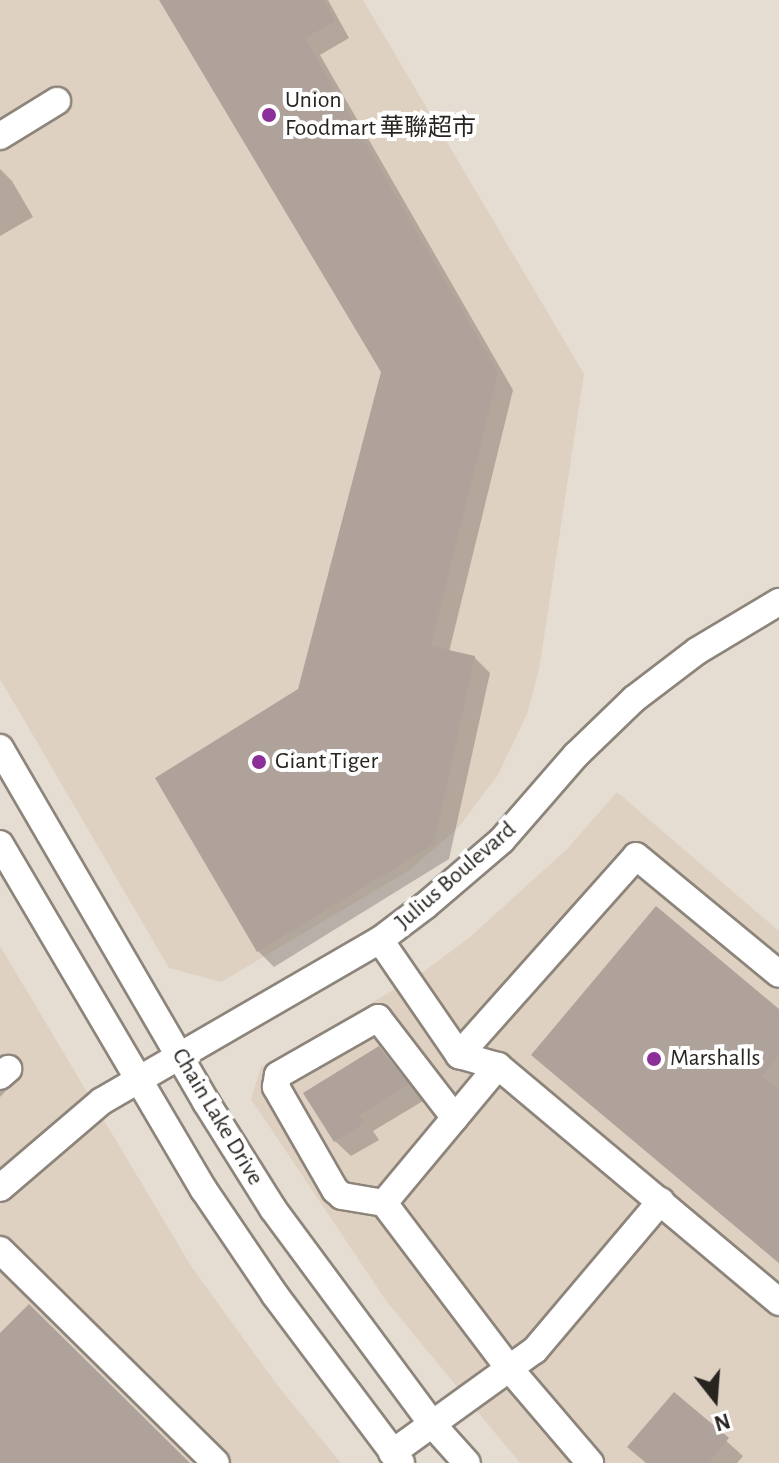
<!DOCTYPE html>
<html>
<head>
<meta charset="utf-8">
<style>
	body { margin:0 }
	#map { position:relative; width:779px; height:1463px; overflow:hidden; background:#e6ddd2; font-family:"Alegreya Sans","Noto Sans SC",sans-serif }
	div>[style] { position:absolute }
	.built>* { inset:0; background:#dfd1c1 }
	.shadow>* { inset:0; background:#0003 }
	.building>* { inset:0; background:#aea29b }
	.roads { filter:drop-shadow(2px 0 #8d857b) drop-shadow(-2px 0 #8d857b) drop-shadow(0 2px #8d857b) drop-shadow(0 -2px #8d857b) }
	.minor>* { height:26px; margin:-13px; padding:0 13px; transform-origin:13px; border-radius:13px; background:#fff }
	.dots>* { width:22px; height:22px; translate:-50% -50%; box-sizing:border-box; border:4px solid #fff; border-radius:50% }
	span { translate:-50% -50%; white-space:nowrap; text-align:center; line-height:1.15; -webkit-text-stroke:8px #fff; paint-order:stroke }
	.poi-label { font-size:24px; color:#282521 }
	.left { translate:0 -50%; text-align:left }
	.street-label { font-size:24px; color:#282521 }
	.north { position:absolute; left:675px; top:1359px; width:80px; height:80px; -webkit-text-stroke:6px #fff; paint-order:stroke; rotate:163deg; font-size:22px; font-weight:700; line-height:32px; text-align:center; color:#282521 }
	.north::after { content:''; display:block; margin:auto; width:28px; height:36px; background:#282521; clip-path:polygon(50% 0,100% 100%,50% 72%,0 100%) }
</style>
</head>
<body>
<div id="map">
	<div class="built">
		<i style="clip-path:polygon(0 0,363px 0,584px 374px,539px 670px,527px 714px,498px 775px,458px 828px,408px 871px,221px 982px,169px 968px,0 679px)"></i>
		<i style="clip-path:polygon(617px 792px,779px 931px,779px 1463px,520px 1463px,387px 1302px,251px 1099px,261px 1067px,416px 977px,469px 938px,567px 849px)"></i>
		<i style="clip-path:polygon(0 946px,191px 1266px,278px 1386px,341px 1463px,0 1463px)"></i>
	</div>
	<div class="shadow">
		<i style="clip-path:polygon(161px 0,328px 0,349px 38px,320px 55px,513px 390px,449px 652px,474px 657px,490px 673px,449px 859px,274px 967px,258px 951px,299px 690px,383px 372px)"></i>
		<i style="clip-path:polygon(0 169px,12px 181px,33px 217px,0 236px)"></i>
		<i style="clip-path:polygon(779px 1011px,779px 1263px,533px 1055px)"></i>
		<i style="clip-path:polygon(379px 1048px,423px 1101px,373px 1131px,379px 1140px,351px 1156px,335px 1141px)"></i>
		<i style="clip-path:polygon(0 1058px,19px 1077px,0 1097px)"></i>
		<i style="clip-path:polygon(675px 1395px,743px 1456px,737px 1463px,646px 1463px)"></i>
	</div>
	<div class="building">
		<i style="clip-path:polygon(159px 0,323px 0,335px 21px,305px 38px,498px 373px,431px 646px,475px 656px,434px 844px,257px 952px,155px 778px,298px 689px,381px 372px)"></i>
		<i style="clip-path:polygon(656px 906px,779px 1009px,779px 1055px,762px 1076px,779px 1090px,779px 1263px,531px 1055px)"></i>
		<i style="clip-path:polygon(379px 1046px,409px 1084px,359px 1115px,364px 1123px,334px 1142px,303px 1093px)"></i>
		<i style="clip-path:polygon(29px 1304px,190px 1463px,0 1463px,0 1333px)"></i>
		<i style="clip-path:polygon(674px 1392px,729px 1438px,708px 1463px,646px 1463px,627px 1447px)"></i>
	</div>
	<div class="roads">
		<div class="minor">
			<i style="left:0;top:136px;width:67px;rotate:-31.6deg"></i>
			<i style="left:0;top:748px;width:410px;rotate:59.8deg"></i>
			<i style="left:206px;top:1102px;width:126px;rotate:57.9deg"></i>
			<i style="left:273px;top:1209px;width:267px;rotate:53.5deg"></i>
			<i style="left:432px;top:1424px;width:52px;rotate:48.1deg"></i>
			<i style="left:0;top:844px;width:402px;rotate:59.5deg"></i>
			<i style="left:204px;top:1190px;width:127px;rotate:55.9deg"></i>
			<i style="left:275px;top:1295px;width:210px;rotate:53.1deg"></i>
			<i style="left:380px;top:940px;width:140px;rotate:55.5deg"></i>
			<i style="left:459px;top:1055px;width:41px;rotate:15.8deg"></i>
			<i style="left:498px;top:1066px;width:367px;rotate:40deg"></i>
			<i style="left:459px;top:1055px;width:266px;rotate:-48.3deg"></i>
			<i style="left:636px;top:856px;width:185px;rotate:39.5deg"></i>
			<i style="left:498px;top:1066px;width:178px;rotate:129.8deg"></i>
			<i style="left:384px;top:1203px;width:207px;rotate:52.9deg"></i>
			<i style="left:509px;top:1368px;width:125px;rotate:49.5deg"></i>
			<i style="left:0;top:1076px;width:11px;rotate:-41deg"></i>
			<i style="left:0;top:1188px;width:134px;rotate:-40.5deg"></i>
			<i style="left:102px;top:1101px;width:321px;rotate:-30.1deg"></i>
			<i style="left:380px;top:940px;width:56px;rotate:-37.1deg"></i>
			<i style="left:425px;top:906px;width:101px;rotate:-40.6deg"></i>
			<i style="left:502px;top:840px;width:113px;rotate:-49deg"></i>
			<i style="left:576px;top:755px;width:81px;rotate:-44deg"></i>
			<i style="left:634px;top:699px;width:79px;rotate:-37.3deg"></i>
			<i style="left:697px;top:651px;width:96px;rotate:-30.9deg"></i>
			<i style="left:384px;top:1203px;width:43px;rotate:-170.5deg"></i>
			<i style="left:342px;top:1196px;width:9px;rotate:-139deg"></i>
			<i style="left:335px;top:1190px;width:119px;rotate:-119.8deg"></i>
			<i style="left:276px;top:1087px;width:12px;rotate:-81deg"></i>
			<i style="left:278px;top:1075px;width:115px;rotate:-29.7deg"></i>
			<i style="left:378px;top:1018px;width:126px;rotate:52.4deg"></i>
			<i style="left:0;top:1250px;width:303px;rotate:44.6deg"></i>
			<i style="left:392px;top:1453px;width:176px;rotate:-35.8deg"></i>
			<i style="left:535px;top:1350px;width:195px;rotate:-49.8deg"></i>
		</div>
	</div>
	<div class="dots">
		<i style="left:269px;top:115px;background:#8b2f99"></i>
		<i style="left:259px;top:762px;background:#8b2f99"></i>
		<i style="left:654px;top:1059px;background:#8b2f99"></i>
	</div>
	<div class="poi-label">
		<span class="left" style="left:285px;top:115px">Union<br>Foodmart 華聯超市</span>
		<span class="left" style="left:275px;top:762px">Giant Tiger</span>
		<span class="left" style="left:670px;top:1059px">Marshalls</span>
	</div>
	<div class="street-label">
		<span style="left:456px;top:876px;rotate:-41deg">Julius Boulevard</span>
		<span style="left:217px;top:1117px;rotate:59deg">Chain Lake Drive</span>
	</div>
	<div class="north">N</div>
</div>
</body>
</html>
